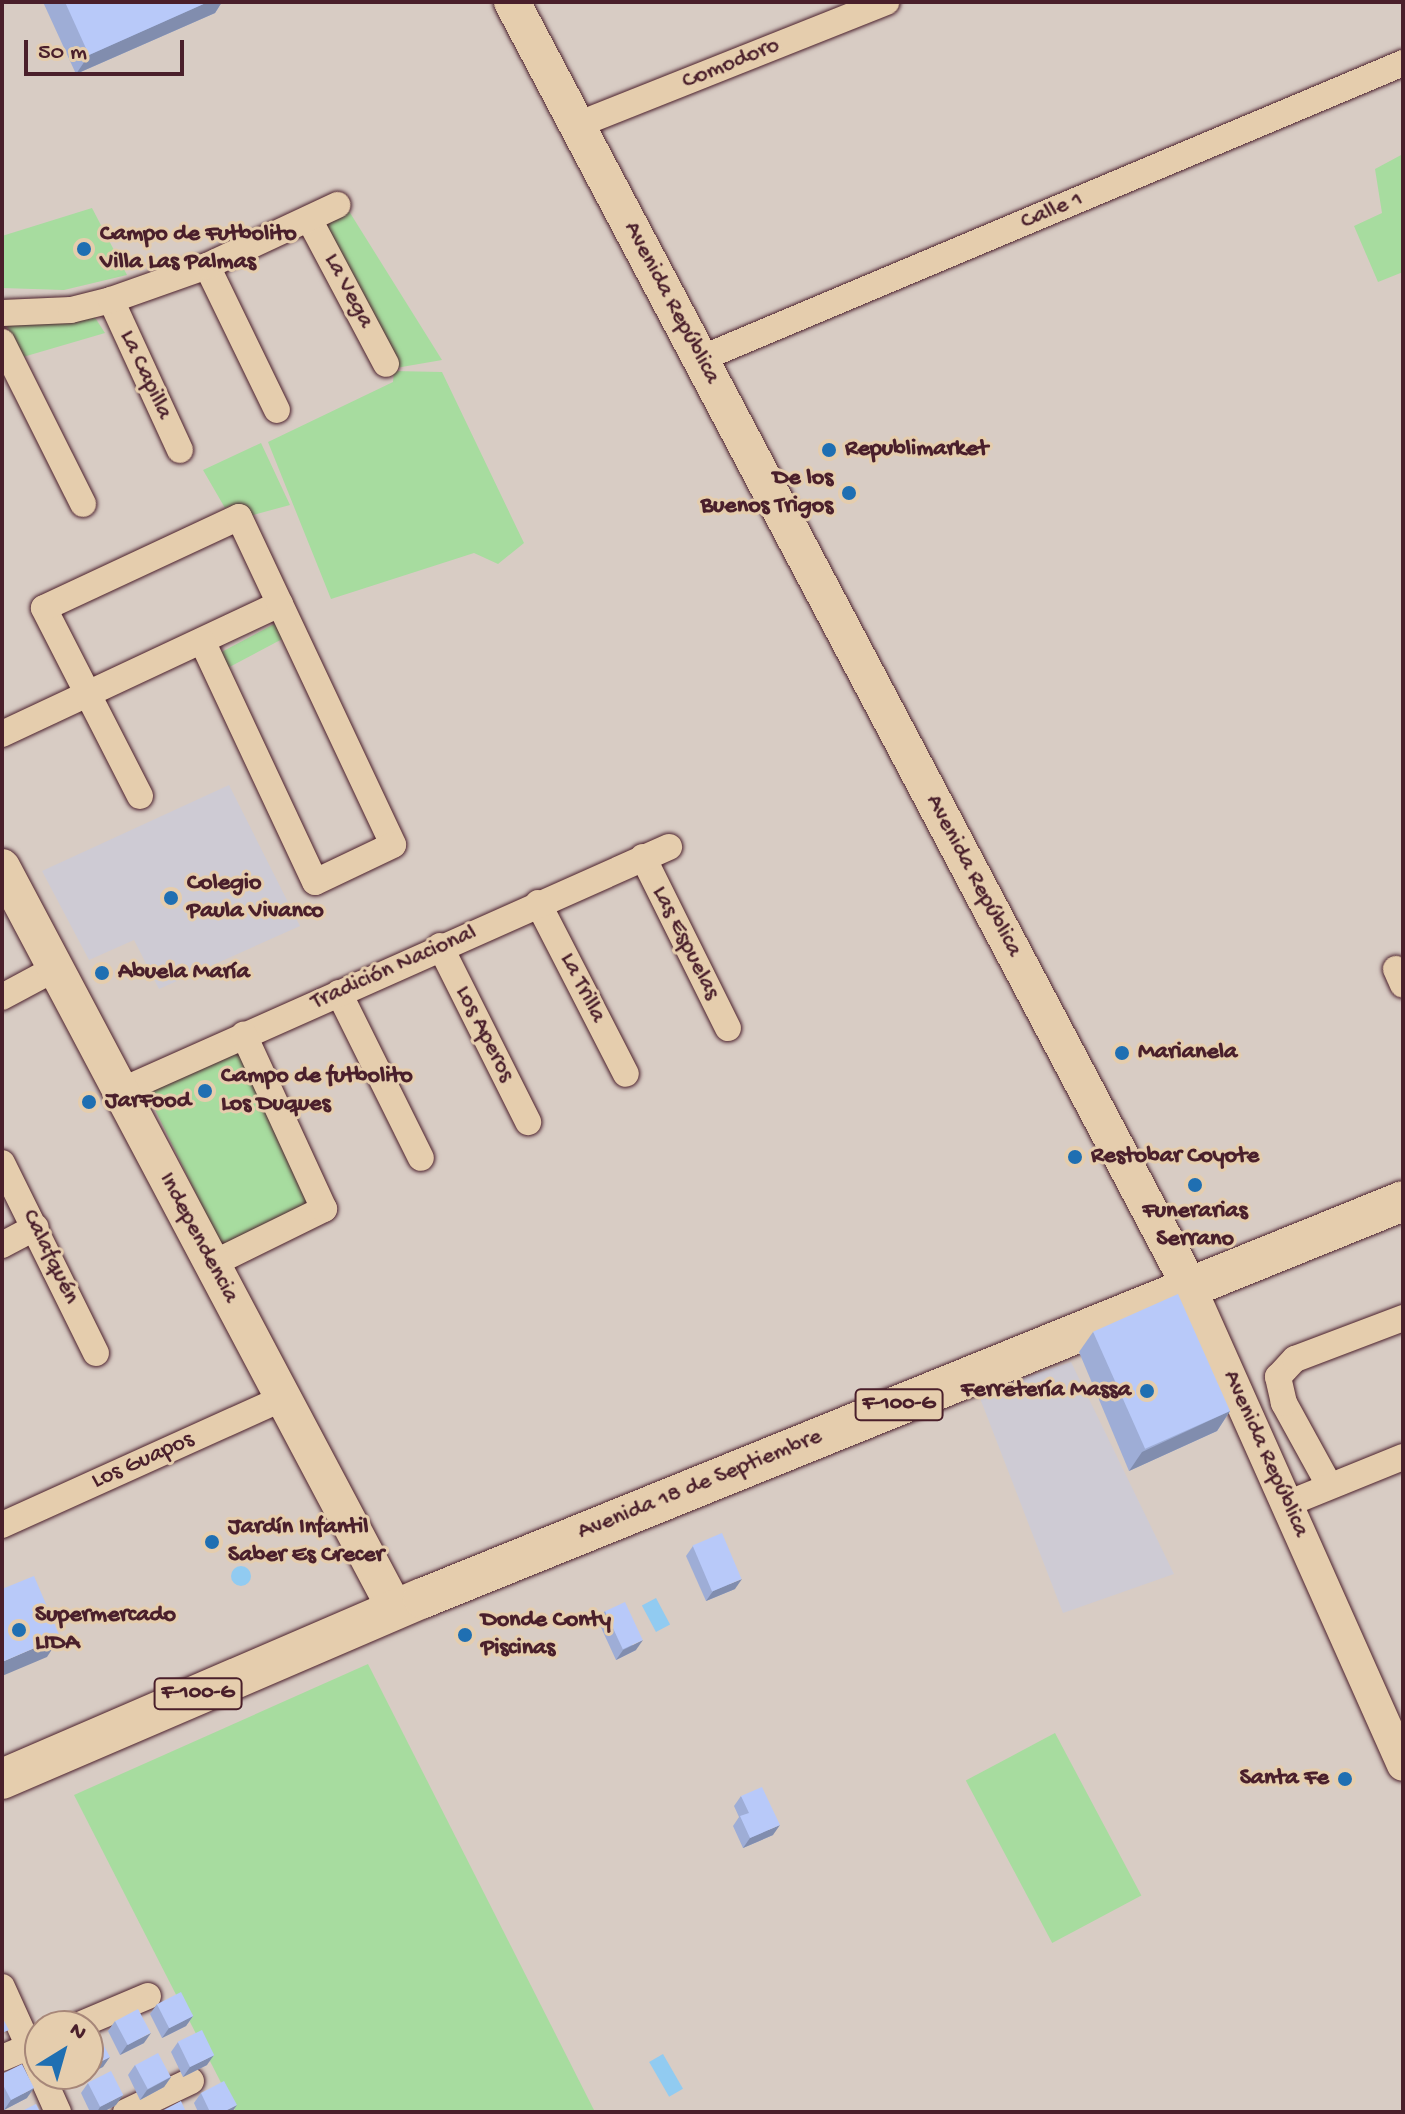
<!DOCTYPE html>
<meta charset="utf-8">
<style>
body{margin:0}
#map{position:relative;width:1405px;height:2114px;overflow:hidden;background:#d8ccc4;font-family:"Gochi Hand",sans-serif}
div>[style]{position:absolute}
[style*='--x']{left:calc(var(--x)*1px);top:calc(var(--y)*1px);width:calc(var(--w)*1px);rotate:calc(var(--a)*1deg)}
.built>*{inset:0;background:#cecbd4}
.green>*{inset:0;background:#a7dc9f;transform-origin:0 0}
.water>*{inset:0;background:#91cbf1;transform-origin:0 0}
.round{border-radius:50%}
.roads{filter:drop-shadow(0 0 2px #4a1f2b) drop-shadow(0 0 2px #4a1f2b)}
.minor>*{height:26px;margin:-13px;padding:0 13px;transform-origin:13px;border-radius:13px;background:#e5cdad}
.tertiary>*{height:32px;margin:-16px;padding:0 16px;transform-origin:16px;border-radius:16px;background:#e5cdad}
.secondary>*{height:36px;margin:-18px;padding:0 18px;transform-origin:18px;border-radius:18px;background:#e5cdad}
.primary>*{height:40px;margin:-20px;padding:0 20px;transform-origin:20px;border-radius:20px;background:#e5cdad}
.wall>*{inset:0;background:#9eadd6}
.shaded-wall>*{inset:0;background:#818dae}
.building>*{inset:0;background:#b8c9f9;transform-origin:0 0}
.dots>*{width:22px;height:22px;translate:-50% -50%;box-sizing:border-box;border:4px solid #e5cdad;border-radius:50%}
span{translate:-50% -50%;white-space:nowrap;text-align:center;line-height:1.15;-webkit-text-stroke:6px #e5cdad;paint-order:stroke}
.shield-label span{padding:2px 6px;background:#e5cdad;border:2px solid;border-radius:6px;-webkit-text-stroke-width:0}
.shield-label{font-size:22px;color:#4a1f2b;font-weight:700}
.street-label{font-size:24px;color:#4a1f2b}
.poi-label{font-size:24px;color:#4a1f2b;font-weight:700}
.left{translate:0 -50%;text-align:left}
.right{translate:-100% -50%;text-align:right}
.frame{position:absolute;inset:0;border:4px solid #4a1f2b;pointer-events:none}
.north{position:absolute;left:24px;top:2010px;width:80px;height:80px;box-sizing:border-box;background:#e5cdad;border:2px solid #a78779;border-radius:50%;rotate:37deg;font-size:22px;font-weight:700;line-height:32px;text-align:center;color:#4a1f2b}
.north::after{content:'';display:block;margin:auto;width:28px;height:36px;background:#1f6fb2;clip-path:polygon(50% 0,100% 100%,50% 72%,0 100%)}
.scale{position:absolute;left:24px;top:40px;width:160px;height:36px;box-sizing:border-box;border:4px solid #4a1f2b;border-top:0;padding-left:10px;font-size:24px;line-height:28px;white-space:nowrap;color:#4a1f2b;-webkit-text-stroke:6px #e5cdad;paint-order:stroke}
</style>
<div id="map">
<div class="built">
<div style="clip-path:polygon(229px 785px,300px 926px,159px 989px,134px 940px,89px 960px,42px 871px)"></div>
<div style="clip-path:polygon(1071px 1362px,1174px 1574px,1063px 1613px,978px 1393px)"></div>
</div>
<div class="green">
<div style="clip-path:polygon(1403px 154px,1403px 272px,1378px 282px,1354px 226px,1382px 213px,1375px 169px)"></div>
<div style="clip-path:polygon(92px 208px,127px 275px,64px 290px,2px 288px,2px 236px)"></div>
<div style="clip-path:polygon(347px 208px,442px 360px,390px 369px,316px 225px)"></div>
<div style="clip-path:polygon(92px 313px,105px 333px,23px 357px,6px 325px)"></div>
<div style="clip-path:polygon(394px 371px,442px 372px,524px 543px,498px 564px,474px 553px,331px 599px,268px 442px,393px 382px)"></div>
<div style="clip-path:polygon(261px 443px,290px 505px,238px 519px,232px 505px,225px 508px,203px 470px)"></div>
<div style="left:280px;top:621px;width:17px;height:70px;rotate:62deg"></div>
<div style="left:241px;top:1044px;width:177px;height:106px;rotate:64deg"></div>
<div style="clip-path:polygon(368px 1664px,595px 2112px,236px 2112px,74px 1795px)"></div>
<div style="left:1055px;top:1733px;width:184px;height:101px;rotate:62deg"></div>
</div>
<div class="water">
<div class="round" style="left:231px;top:1566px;width:20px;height:20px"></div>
<div style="left:656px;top:1598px;width:30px;height:16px;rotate:62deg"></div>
<div style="left:663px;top:2054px;width:40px;height:16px;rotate:60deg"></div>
</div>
<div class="roads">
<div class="minor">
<div style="--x:577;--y:125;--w:333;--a:-21.7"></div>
<div style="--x:309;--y:219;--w:164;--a:62"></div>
<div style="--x:207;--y:266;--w:160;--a:64.1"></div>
<div style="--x:111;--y:300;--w:165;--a:65.3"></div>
<div style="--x:2;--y:313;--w:69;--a:-2.5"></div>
<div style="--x:71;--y:310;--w:41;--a:-14"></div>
<div style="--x:111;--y:300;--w:102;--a:-19.5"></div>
<div style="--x:207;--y:266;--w:144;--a:-25.1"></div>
<div style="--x:2;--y:342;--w:181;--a:63.4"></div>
<div style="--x:700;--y:359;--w:763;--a:-22.83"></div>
<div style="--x:2;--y:734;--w:307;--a:-25.1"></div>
<div style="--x:140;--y:796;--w:211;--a:-117.1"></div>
<div style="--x:44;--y:608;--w:215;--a:-25"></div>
<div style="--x:239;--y:517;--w:362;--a:64.8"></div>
<div style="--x:393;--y:845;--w:86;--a:154.6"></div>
<div style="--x:315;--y:882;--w:266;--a:-115.1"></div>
<div style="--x:643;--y:857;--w:191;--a:63.6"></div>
<div style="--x:538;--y:903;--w:192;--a:62.8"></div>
<div style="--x:440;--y:946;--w:197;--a:63.4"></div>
<div style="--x:1396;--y:969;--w:17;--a:66"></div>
<div style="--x:339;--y:993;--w:184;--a:63.6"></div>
<div style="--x:2;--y:997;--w:61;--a:-28.2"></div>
<div style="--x:121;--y:1091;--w:600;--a:-24"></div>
<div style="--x:2;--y:1163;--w:212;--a:63.7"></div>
<div style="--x:2;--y:1245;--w:38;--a:-28"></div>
<div style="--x:212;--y:1264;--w:125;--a:-26.2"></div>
<div style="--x:324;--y:1209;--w:192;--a:-114.7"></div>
<div style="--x:1329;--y:1485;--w:94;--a:-118.8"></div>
<div style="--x:1284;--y:1403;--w:27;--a:-103"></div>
<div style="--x:1278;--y:1377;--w:25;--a:-47"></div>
<div style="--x:1295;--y:1359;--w:116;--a:-20.8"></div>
<div style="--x:1287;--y:1504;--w:125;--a:-22.1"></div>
<div style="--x:2;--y:1525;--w:308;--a:-24.3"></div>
<div style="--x:2;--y:1987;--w:92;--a:65.7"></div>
<div style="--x:77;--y:2026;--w:77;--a:-22.9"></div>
<div style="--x:2;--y:2058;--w:41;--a:-22.8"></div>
<div style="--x:41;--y:2074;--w:42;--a:65.9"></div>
<div style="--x:126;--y:2112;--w:72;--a:-25.5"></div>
</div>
<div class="tertiary">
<div style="--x:1190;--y:1287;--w:523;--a:65.98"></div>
</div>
<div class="secondary">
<div style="--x:512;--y:2;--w:1453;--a:62.18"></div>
<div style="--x:2;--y:867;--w:840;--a:62.09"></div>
</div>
<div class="primary">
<div style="--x:2;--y:1779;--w:458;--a:-23.3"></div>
<div style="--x:423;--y:1598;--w:1057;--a:-22.05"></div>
</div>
</div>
<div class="wall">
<div style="clip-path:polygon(43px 2px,222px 2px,215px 13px,76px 74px)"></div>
<div style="clip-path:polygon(1093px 1332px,1230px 1411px,1217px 1431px,1129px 1471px,1079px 1352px)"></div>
<div style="clip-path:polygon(693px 1546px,735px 1589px,706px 1601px,686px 1556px)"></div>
<div style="clip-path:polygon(605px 1611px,636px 1650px,616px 1660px,598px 1621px)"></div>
<div style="clip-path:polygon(741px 1796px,773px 1835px,743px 1848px,733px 1826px,739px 1817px,734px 1806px)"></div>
<div style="clip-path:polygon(157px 2004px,193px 2016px,186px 2026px,162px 2038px,150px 2014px)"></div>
<div style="clip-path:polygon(115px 2021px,144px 2043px,120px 2055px,108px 2031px)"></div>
<div style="clip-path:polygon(178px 2042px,207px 2065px,183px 2077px,171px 2052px)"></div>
<div style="clip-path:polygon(135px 2065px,171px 2077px,164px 2087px,140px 2100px,128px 2075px)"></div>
<div style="clip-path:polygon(2px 2074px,27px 2098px,4px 2110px,2px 2106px)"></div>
<div style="clip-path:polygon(88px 2083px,116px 2105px,103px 2112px,90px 2112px,81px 2093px)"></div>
<div style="clip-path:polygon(201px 2093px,232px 2112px,198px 2112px,194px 2103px)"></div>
</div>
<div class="shaded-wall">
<div style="clip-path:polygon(208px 2px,222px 2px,215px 13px,76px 74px,89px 55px)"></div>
<div style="clip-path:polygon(1230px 1411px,1217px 1431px,1129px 1471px,1142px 1452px)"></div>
<div style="clip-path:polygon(742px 1579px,735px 1589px,706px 1601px,713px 1591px)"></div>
<div style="clip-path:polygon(60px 1637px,47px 1657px,2px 1676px,2px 1662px)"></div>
<div style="clip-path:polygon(643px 1640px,636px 1650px,616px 1660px,623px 1650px)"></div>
<div style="clip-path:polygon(780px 1825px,773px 1835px,743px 1848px,750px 1838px)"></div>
<div style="clip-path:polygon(193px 2016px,186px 2026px,162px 2038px,169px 2028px)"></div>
<div style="clip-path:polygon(151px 2033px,144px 2043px,120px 2055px,127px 2045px)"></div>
<div style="clip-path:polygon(214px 2055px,207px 2065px,183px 2077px,190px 2067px)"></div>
<div style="clip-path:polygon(110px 2057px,103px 2067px,79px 2079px,82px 2074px,88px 2074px,88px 2068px)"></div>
<div style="clip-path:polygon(171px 2077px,164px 2087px,140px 2100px,147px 2090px)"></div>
<div style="clip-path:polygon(34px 2088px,27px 2098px,4px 2110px,11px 2100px)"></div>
<div style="clip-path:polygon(123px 2095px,116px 2105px,103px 2112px,97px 2112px,100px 2107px)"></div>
<div style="clip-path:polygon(237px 2105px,232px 2112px,223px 2112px)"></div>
</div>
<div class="building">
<div style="clip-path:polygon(65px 2px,208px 2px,89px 55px)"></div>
<div style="left:1178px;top:1294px;width:128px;height:93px;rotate:66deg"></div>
<div style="left:722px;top:1533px;width:50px;height:32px;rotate:67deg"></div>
<div style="clip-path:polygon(34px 1576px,60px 1637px,2px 1662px,2px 1589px)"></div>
<div style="left:625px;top:1602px;width:42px;height:22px;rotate:65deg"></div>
<div style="clip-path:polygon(762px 1787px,780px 1825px,750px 1838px,740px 1816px,749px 1813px,741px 1796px)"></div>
<div style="left:181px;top:1992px;width:27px;height:27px;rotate:63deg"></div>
<div style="left:138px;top:2009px;width:27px;height:26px;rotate:62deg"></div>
<div style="clip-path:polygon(2px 2017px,9px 2030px,2px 2033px)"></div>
<div style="left:202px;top:2030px;width:28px;height:27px;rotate:64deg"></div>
<div style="clip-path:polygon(97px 2033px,110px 2057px,88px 2068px,88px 2037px)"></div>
<div style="left:158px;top:2053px;width:27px;height:26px;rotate:62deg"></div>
<div style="clip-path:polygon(22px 2064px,34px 2088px,11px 2100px,2px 2083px,2px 2074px)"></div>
<div style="left:111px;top:2071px;width:27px;height:26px;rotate:63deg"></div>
<div style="clip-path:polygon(224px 2081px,237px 2105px,223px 2112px,210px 2112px,201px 2093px)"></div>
<div style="clip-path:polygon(181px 2101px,186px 2112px,160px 2112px)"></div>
<div style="clip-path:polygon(36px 2104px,40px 2112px,20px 2112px)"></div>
</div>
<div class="dots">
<div style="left:84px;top:249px;background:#1f6fb2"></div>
<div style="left:829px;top:450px;background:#1f6fb2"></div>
<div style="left:849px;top:493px;background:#1f6fb2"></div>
<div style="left:171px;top:898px;background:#1f6fb2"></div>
<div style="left:102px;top:973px;background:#1f6fb2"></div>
<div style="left:1122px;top:1053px;background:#1f6fb2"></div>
<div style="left:205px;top:1091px;background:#1f6fb2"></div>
<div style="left:89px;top:1102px;background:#1f6fb2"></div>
<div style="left:1075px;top:1157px;background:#1f6fb2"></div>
<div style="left:1195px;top:1185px;background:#1f6fb2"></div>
<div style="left:1147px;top:1391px;background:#1f6fb2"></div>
<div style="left:212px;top:1542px;background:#1f6fb2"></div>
<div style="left:19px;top:1630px;background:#1f6fb2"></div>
<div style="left:465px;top:1635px;background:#1f6fb2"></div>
<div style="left:1345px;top:1779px;background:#1f6fb2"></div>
</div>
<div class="shield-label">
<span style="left:899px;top:1405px">F-100-G</span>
<span style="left:198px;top:1694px">F-100-G</span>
</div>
<div class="street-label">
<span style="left:731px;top:64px;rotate:-22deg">Comodoro</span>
<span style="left:1052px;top:211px;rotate:-23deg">Calle 1</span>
<span style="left:348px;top:291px;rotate:62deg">La Vega</span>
<span style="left:671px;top:303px;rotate:62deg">Avenida República</span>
<span style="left:145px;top:375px;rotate:65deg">La Capilla</span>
<span style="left:973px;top:876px;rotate:62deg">Avenida República</span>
<span style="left:685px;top:943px;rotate:63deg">Las Espuelas</span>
<span style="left:394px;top:968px;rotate:-24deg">Tradición Nacional</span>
<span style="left:582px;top:988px;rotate:63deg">La Trilla</span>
<span style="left:484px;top:1034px;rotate:63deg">Los Aperos</span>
<span style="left:198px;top:1238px;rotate:62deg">Independencia</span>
<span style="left:50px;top:1257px;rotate:64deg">Calafquén</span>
<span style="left:1265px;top:1454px;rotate:66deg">Avenida República</span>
<span style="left:143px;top:1461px;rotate:-24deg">Los Guapos</span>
<span style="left:700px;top:1485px;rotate:-22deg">Avenida 18 de Septiembre</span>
</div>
<div class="poi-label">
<span class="left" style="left:100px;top:249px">Campo de Futbolito<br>Villa Las Palmas</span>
<span class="left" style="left:845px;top:450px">Republimarket</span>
<span class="right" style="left:833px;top:493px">De los<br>Buenos Trigos</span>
<span class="left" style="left:187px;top:898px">Colegio<br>Paula Vivanco</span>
<span class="left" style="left:118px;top:973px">Abuela María</span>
<span class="left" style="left:1138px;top:1053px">Marianela</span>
<span class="left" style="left:221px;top:1091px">Campo de futbolito<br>Los Duques</span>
<span class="left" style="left:105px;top:1102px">JarFood</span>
<span class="left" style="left:1091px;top:1157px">Restobar Coyote</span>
<span style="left:1195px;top:1226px">Funerarias<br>Serrano</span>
<span class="right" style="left:1131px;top:1391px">Ferretería Massa</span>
<span class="left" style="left:228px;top:1542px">Jardín Infantil<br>Saber Es Crecer</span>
<span class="left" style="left:35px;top:1630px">Supermercado<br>LIDA</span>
<span class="left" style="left:481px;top:1635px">Donde Conty<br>Piscinas</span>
<span class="right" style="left:1329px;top:1779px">Santa Fe</span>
</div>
<div class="frame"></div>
<div class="north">N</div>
<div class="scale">50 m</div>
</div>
